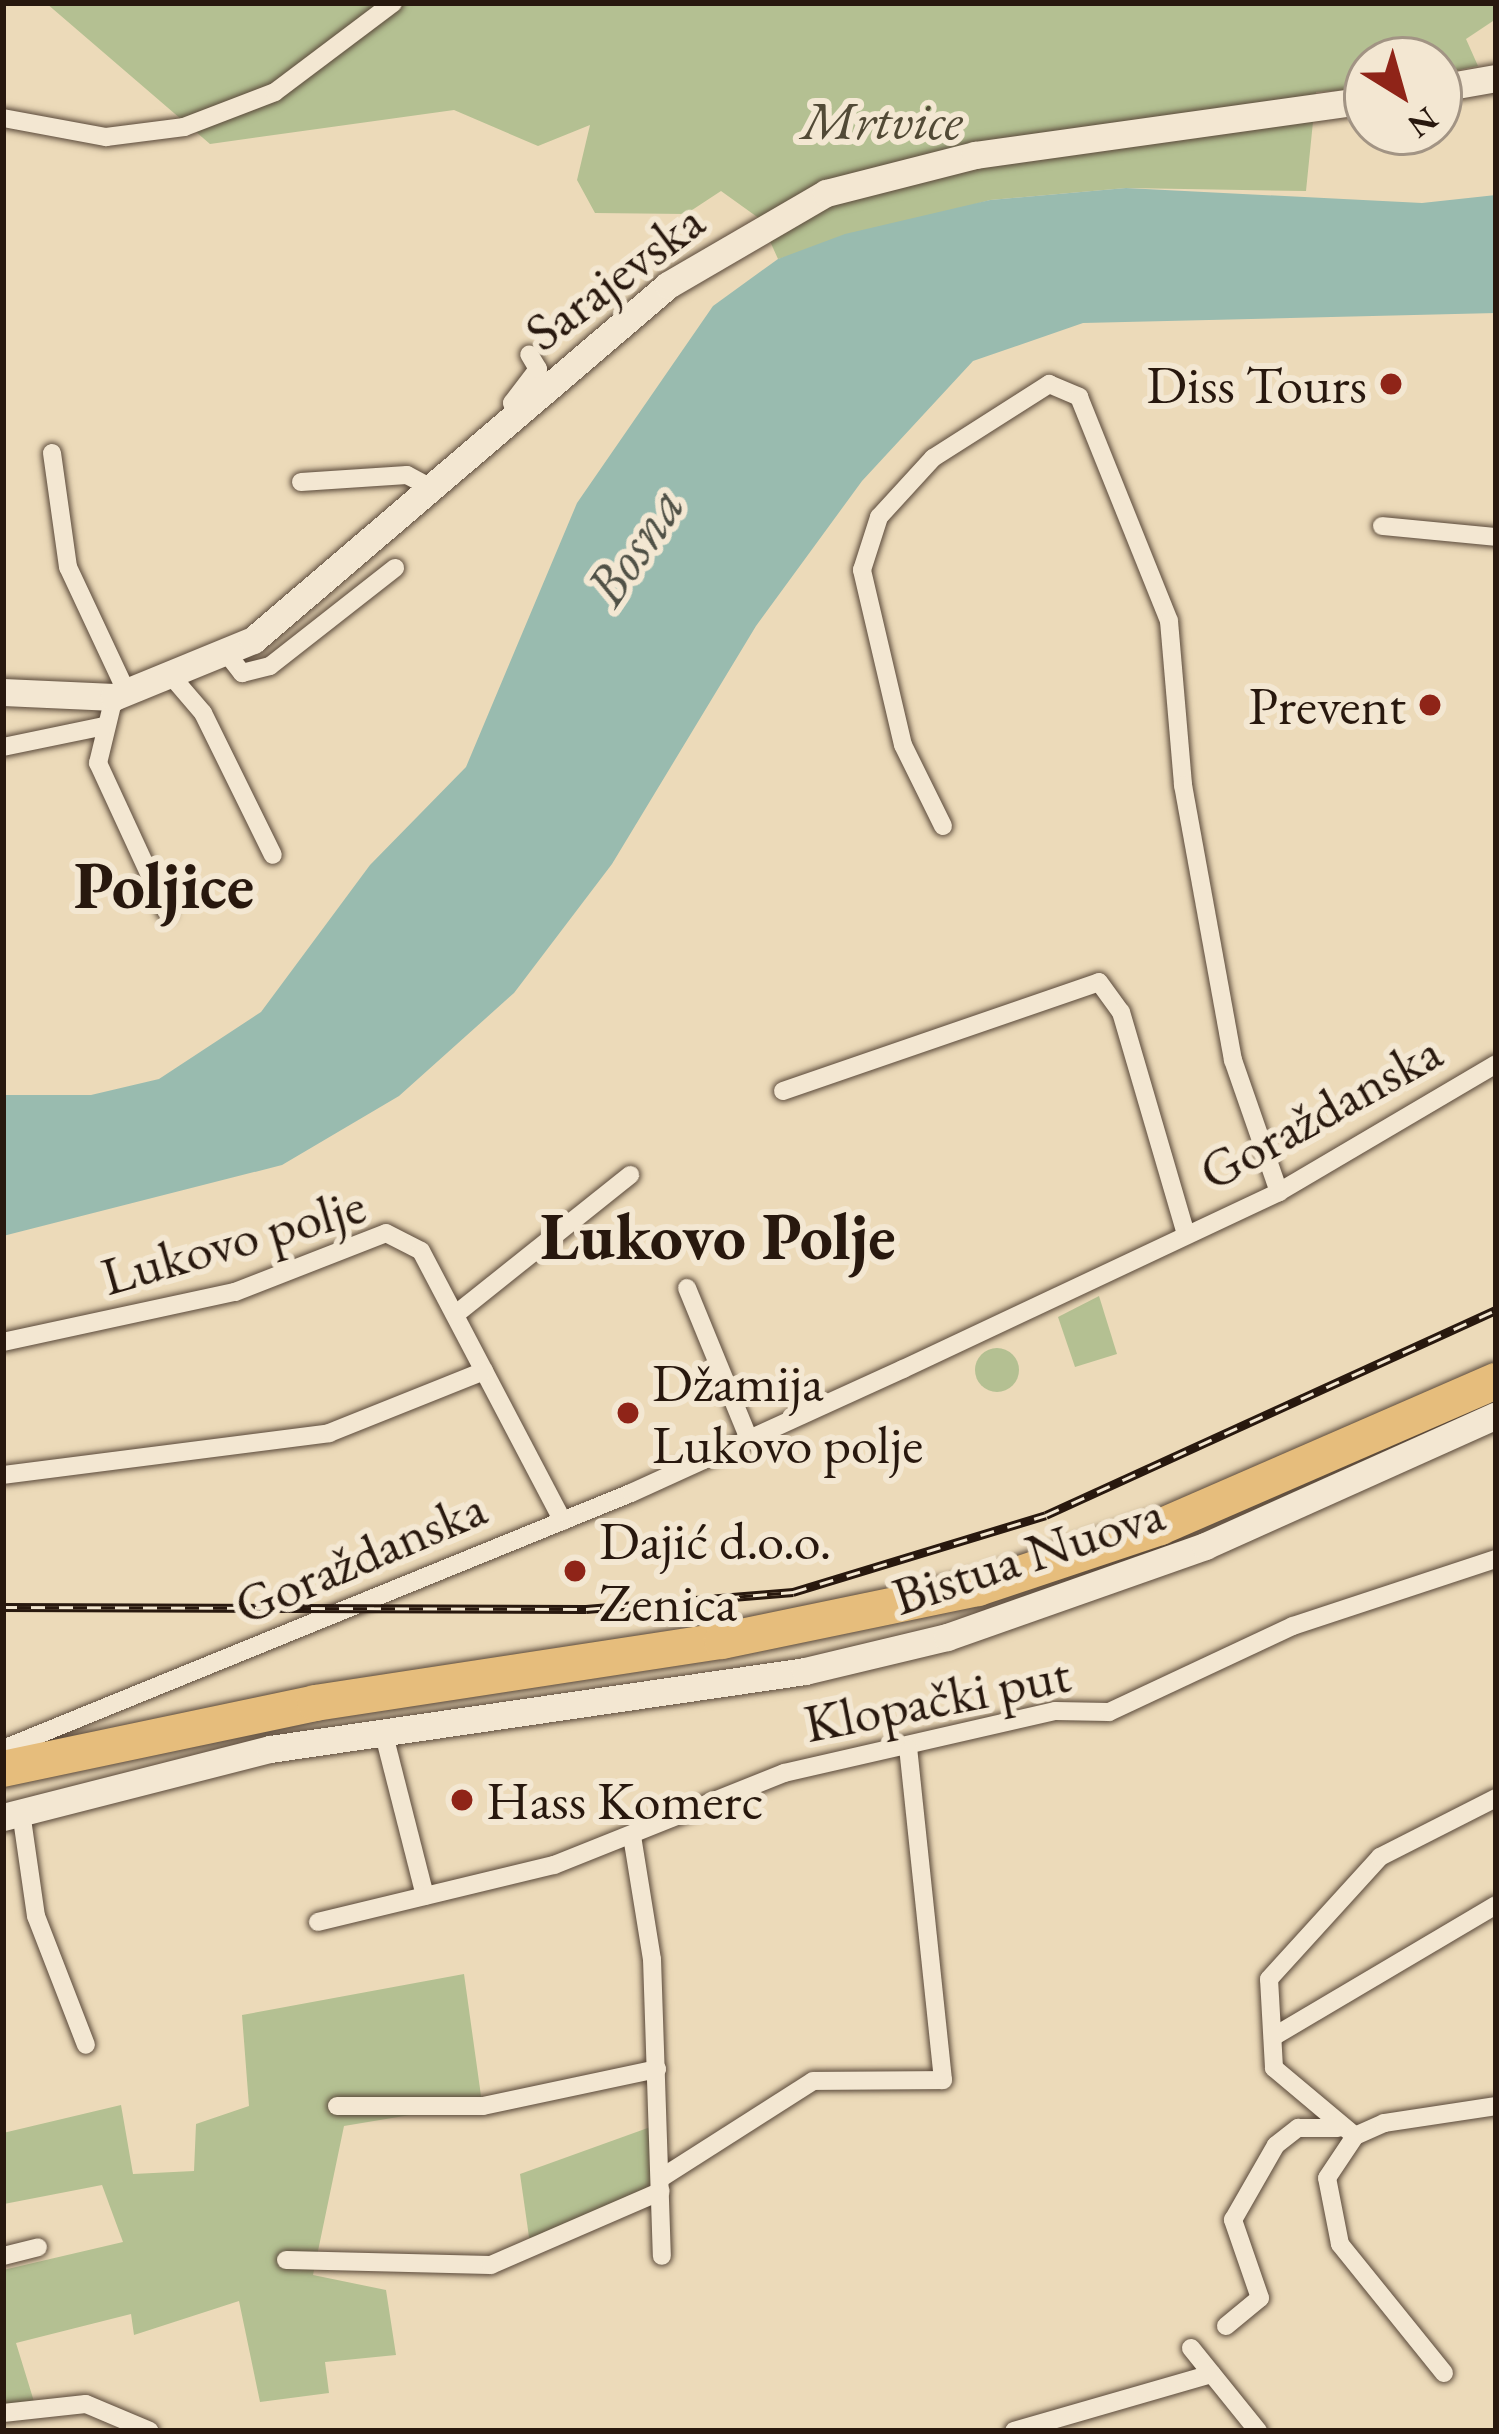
<!DOCTYPE html>
<meta charset="utf-8">
<style>
body{margin:0}
#map{position:relative;width:1499px;height:2434px;overflow:hidden;background:#ecdab9;font-family:"EB Garamond",serif}
div>[style]{position:absolute}
[style*='--x']{left:calc(var(--x)*1px);top:calc(var(--y)*1px);width:calc(var(--w)*1px);rotate:calc(var(--a)*1deg)}
.green>*{inset:0;background:#b4c092}
.round{border-radius:50%}
.water>*{inset:0;background:#99bbaf}
.roads{filter:drop-shadow(0 0 3px #594839) drop-shadow(0 0 3px #594839)}
.street>*{height:18px;margin:-9px;padding:0 9px;transform-origin:9px;border-radius:9px;background:#f3e7d2}
.secondary>*{height:27px;margin:-13.5px;padding:0 13.5px;transform-origin:13.5px;border-radius:13.5px;background:#f3e7d2}
.highway>*{height:36px;margin:-18px;padding:0 18px;transform-origin:18px;border-radius:18px;background:#e6bd7c}
.rail>*{height:9px;margin-top:-4.5px;transform-origin:0;background:repeating-linear-gradient(90deg,#f3e7d2 0 14px,#28180e 0 28px);box-sizing:border-box;border-block:3px solid #28180e}
.dots>*{width:33px;height:33px;translate:-50% -50%;box-sizing:border-box;border:6px solid #f3e7d2;border-radius:50%}
span{translate:-50% -50%;white-space:nowrap;text-align:center;line-height:1.15;-webkit-text-stroke:12px #f3e7d2;paint-order:stroke}
.park-label{font-size:54px;color:#524a36;font-style:italic}
.street-label{font-size:54px;color:#28180e}
.poi-label{font-size:54px;color:#28180e}
.right{translate:-100% -50%;text-align:right}
.left{translate:0 -50%;text-align:left}
.water-label{font-size:57px;color:#505146;font-style:italic}
.district-label{font-size:66px;color:#28180e;font-weight:700}
.frame{position:absolute;inset:0;border:6px solid #28180e;pointer-events:none}
.north{position:absolute;left:1343px;top:36px;width:120px;height:120px;box-sizing:border-box;background:#f3e7d2;border:3px solid #a29484;border-radius:50%;rotate:143deg;font-size:33px;font-weight:700;line-height:48px;text-align:center;color:#28180e}
.north::after{content:'';display:block;margin:auto;width:42px;height:54px;background:#8f2418;clip-path:polygon(50% 0,100% 100%,50% 72%,0 100%)}
</style>
<div id="map">
<div class="green">
<div style="clip-path:polygon(46px 3px,1496px 3px,1496px 19px,1466px 39px,1478px 66px,1439px 74px,1439px 60px,1367px 60px,1367px 89px,1316px 92px,1306px 191px,1126px 188px,990px 200px,778px 259px,760px 219px,721px 191px,686px 214px,595px 213px,577px 180px,590px 125px,538px 146px,454px 110px,210px 144px)"></div>
<div style="clip-path:polygon(1099px 1296px,1117px 1354px,1075px 1367px,1058px 1317px)"></div>
<div class="round" style="left:975px;top:1348px;width:44px;height:44px"></div>
<div style="clip-path:polygon(464px 1974px,482px 2103px,344px 2126px,313px 2275px,386px 2290px,396px 2355px,325px 2362px,329px 2393px,260px 2402px,239px 2301px,134px 2335px,131px 2314px,16px 2343px,36px 2408px,3px 2412px,3px 2270px,123px 2242px,102px 2185px,4px 2204px,3px 2133px,121px 2105px,133px 2174px,194px 2171px,196px 2124px,249px 2106px,242px 2015px)"></div>
<div style="clip-path:polygon(656px 2125px,650px 2191px,530px 2244px,520px 2174px)"></div>
</div>
<div class="water">
<div style="clip-path:polygon(1126px 188px,1422px 203px,1496px 195px,1496px 313px,1083px 323px,973px 361px,862px 481px,756px 626px,612px 864px,514px 993px,399px 1096px,282px 1165px,3px 1236px,3px 1095px,91px 1095px,159px 1079px,261px 1012px,370px 865px,466px 767px,577px 503px,713px 306px,778px 259px,845px 234px,990px 200px)"></div>
</div>
<div class="roads">
<div class="street">
<div style="--x:3;--y:118;--w:105;--a:10.5"></div>
<div style="--x:106;--y:137;--w:79;--a:-7.3"></div>
<div style="--x:184;--y:127;--w:97;--a:-21"></div>
<div style="--x:275;--y:92;--w:148;--a:-37"></div>
<div style="--x:517;--y:414;--w:12;--a:-114"></div>
<div style="--x:512;--y:403;--w:43;--a:-52.6"></div>
<div style="--x:538;--y:369;--w:17;--a:-121"></div>
<div style="--x:52;--y:453;--w:115;--a:82"></div>
<div style="--x:68;--y:567;--w:139;--a:64.9"></div>
<div style="--x:301;--y:482;--w:106;--a:-3.8"></div>
<div style="--x:407;--y:475;--w:30;--a:28"></div>
<div style="--x:1382;--y:526;--w:115;--a:5.5"></div>
<div style="--x:228;--y:655;--w:23;--a:52"></div>
<div style="--x:242;--y:673;--w:29;--a:-14"></div>
<div style="--x:270;--y:666;--w:159;--a:-38.1"></div>
<div style="--x:173;--y:678;--w:46;--a:49.4"></div>
<div style="--x:203;--y:713;--w:158;--a:63.8"></div>
<div style="--x:114;--y:697;--w:68;--a:103.6"></div>
<div style="--x:98;--y:763;--w:164;--a:65.2"></div>
<div style="--x:3;--y:747;--w:103;--a:-11.7"></div>
<div style="--x:943;--y:826;--w:90;--a:-116.3"></div>
<div style="--x:903;--y:745;--w:180;--a:-103.2"></div>
<div style="--x:862;--y:570;--w:56;--a:-72.2"></div>
<div style="--x:879;--y:517;--w:80;--a:-47.5"></div>
<div style="--x:933;--y:458;--w:138;--a:-32.5"></div>
<div style="--x:1049;--y:384;--w:33;--a:23"></div>
<div style="--x:1079;--y:397;--w:241;--a:68.1"></div>
<div style="--x:1169;--y:621;--w:165;--a:85.1"></div>
<div style="--x:1183;--y:785;--w:280;--a:79.7"></div>
<div style="--x:1233;--y:1060;--w:140;--a:70.8"></div>
<div style="--x:783;--y:1091;--w:334;--a:-19"></div>
<div style="--x:1099;--y:982;--w:37;--a:54"></div>
<div style="--x:1121;--y:1012;--w:232;--a:73.7"></div>
<div style="--x:687;--y:1288;--w:163;--a:67.7"></div>
<div style="--x:456;--y:1314;--w:223;--a:-38.6"></div>
<div style="--x:3;--y:1342;--w:237;--a:-12.2"></div>
<div style="--x:235;--y:1292;--w:162;--a:-21.3"></div>
<div style="--x:386;--y:1233;--w:39;--a:27"></div>
<div style="--x:421;--y:1251;--w:305;--a:62.3"></div>
<div style="--x:3;--y:1475;--w:329;--a:-7.3"></div>
<div style="--x:329;--y:1433;--w:167;--a:-21.8"></div>
<div style="--x:383;--y:1731;--w:170;--a:75.7"></div>
<div style="--x:3;--y:1749;--w:678;--a:-22.18"></div>
<div style="--x:631;--y:1493;--w:299;--a:-24.5"></div>
<div style="--x:903;--y:1369;--w:416;--a:-25.2"></div>
<div style="--x:1279;--y:1192;--w:252;--a:-30.5"></div>
<div style="--x:21;--y:1812;--w:105;--a:81.8"></div>
<div style="--x:36;--y:1916;--w:138;--a:68.8"></div>
<div style="--x:632;--y:1836;--w:125;--a:80.8"></div>
<div style="--x:652;--y:1959;--w:297;--a:88.1"></div>
<div style="--x:318;--y:1922;--w:243;--a:-13.6"></div>
<div style="--x:554;--y:1865;--w:248;--a:-21.8"></div>
<div style="--x:784;--y:1773;--w:278;--a:-12.9"></div>
<div style="--x:1055;--y:1711;--w:54;--a:1.1"></div>
<div style="--x:1109;--y:1712;--w:203;--a:-25.1"></div>
<div style="--x:1293;--y:1626;--w:214;--a:-18.3"></div>
<div style="--x:1273;--y:2037;--w:259;--a:-30.6"></div>
<div style="--x:337;--y:2106;--w:146;--a:0"></div>
<div style="--x:483;--y:2106;--w:178;--a:-12"></div>
<div style="--x:1355;--y:2136;--w:106;--a:-140"></div>
<div style="--x:1274;--y:2068;--w:89;--a:-93.2"></div>
<div style="--x:1269;--y:1979;--w:165;--a:-47.7"></div>
<div style="--x:1380;--y:1857;--w:130;--a:-27"></div>
<div style="--x:661;--y:2178;--w:180;--a:-32.5"></div>
<div style="--x:813;--y:2081;--w:130;--a:-0.4"></div>
<div style="--x:943;--y:2080;--w:333;--a:-96"></div>
<div style="--x:3;--y:2256;--w:36;--a:-14"></div>
<div style="--x:286;--y:2260;--w:205;--a:1.4"></div>
<div style="--x:491;--y:2265;--w:185;--a:-23.5"></div>
<div style="--x:1226;--y:2326;--w:44;--a:-39.5"></div>
<div style="--x:1260;--y:2298;--w:83;--a:-109.1"></div>
<div style="--x:1233;--y:2220;--w:86;--a:-60.2"></div>
<div style="--x:1276;--y:2145;--w:28;--a:-38"></div>
<div style="--x:1298;--y:2128;--w:40;--a:0"></div>
<div style="--x:1191;--y:2348;--w:107;--a:51.1"></div>
<div style="--x:1444;--y:2373;--w:166;--a:-128.9"></div>
<div style="--x:1340;--y:2244;--w:67;--a:-101.1"></div>
<div style="--x:1327;--y:2178;--w:50;--a:-56.3"></div>
<div style="--x:1355;--y:2136;--w:32;--a:-24"></div>
<div style="--x:1384;--y:2123;--w:113;--a:-8.6"></div>
<div style="--x:3;--y:2413;--w:83;--a:-6.2"></div>
<div style="--x:86;--y:2404;--w:69;--a:22.9"></div>
<div style="--x:1014;--y:2431;--w:206;--a:-16.1"></div>
</div>
<div class="secondary">
<div style="--x:1439;--y:88;--w:58;--a:-10"></div>
<div style="--x:3;--y:692;--w:111;--a:2.6"></div>
<div style="--x:114;--y:697;--w:150;--a:-22.3"></div>
<div style="--x:253;--y:640;--w:546;--a:-40.54"></div>
<div style="--x:668;--y:285;--w:183;--a:-30.2"></div>
<div style="--x:826;--y:193;--w:154;--a:-14.3"></div>
<div style="--x:975;--y:155;--w:396;--a:-8"></div>
<div style="--x:3;--y:1817;--w:276;--a:-14.3"></div>
<div style="--x:270;--y:1749;--w:541;--a:-8.29"></div>
<div style="--x:805;--y:1671;--w:146;--a:-13.5"></div>
<div style="--x:947;--y:1637;--w:274;--a:-19.4"></div>
<div style="--x:1205;--y:1546;--w:319;--a:-24.2"></div>
</div>
<div class="highway">
<div style="--x:3;--y:1769;--w:319;--a:-11.9"></div>
<div style="--x:315;--y:1703;--w:412;--a:-8.7"></div>
<div style="--x:722;--y:1641;--w:261;--a:-11.7"></div>
<div style="--x:978;--y:1588;--w:192;--a:-18.5"></div>
<div style="--x:1160;--y:1527;--w:366;--a:-23.5"></div>
</div>
</div>
<div class="rail">
<div style="--x:3;--y:1607;--w:583;--a:0.2"></div>
<div style="--x:586;--y:1609;--w:208;--a:-4.7"></div>
<div style="--x:793;--y:1592;--w:264;--a:-16.9"></div>
<div style="--x:1046;--y:1515;--w:494;--a:-24.5"></div>
</div>
<div class="dots">
<div style="left:1391px;top:384px;background:#8f2418"></div>
<div style="left:1430px;top:705px;background:#8f2418"></div>
<div style="left:628px;top:1413px;background:#8f2418"></div>
<div style="left:575px;top:1571px;background:#8f2418"></div>
<div style="left:462px;top:1800px;background:#8f2418"></div>
</div>
<div class="park-label">
<span style="left:882px;top:120px">Mrtvice</span>
</div>
<div class="street-label">
<span style="left:614px;top:276px;rotate:-37deg">Sarajevska</span>
<span style="left:1320px;top:1111px;rotate:-29deg">Goraždanska</span>
<span style="left:233px;top:1240px;rotate:-16deg">Lukovo polje</span>
<span style="left:1028px;top:1554px;rotate:-18deg">Bistua Nuova</span>
<span style="left:360px;top:1556px;rotate:-23deg">Goraždanska</span>
<span style="left:937px;top:1698px;rotate:-11deg">Klopački put</span>
</div>
<div class="poi-label">
<span class="right" style="left:1367px;top:384px">Diss Tours</span>
<span class="right" style="left:1406px;top:705px">Prevent</span>
<span class="left" style="left:652px;top:1413px">Džamija<br>Lukovo polje</span>
<span class="left" style="left:599px;top:1571px">Dajić d.o.o.<br>Zenica</span>
<span class="left" style="left:486px;top:1800px">Hass Komerc</span>
</div>
<div class="water-label">
<span style="left:635px;top:546px;rotate:-56deg">Bosna</span>
</div>
<div class="district-label">
<span style="left:164px;top:886px">Poljice</span>
<span style="left:718px;top:1237px">Lukovo Polje</span>
</div>
<div class="frame"></div>
<div class="north">N</div>
</div>
